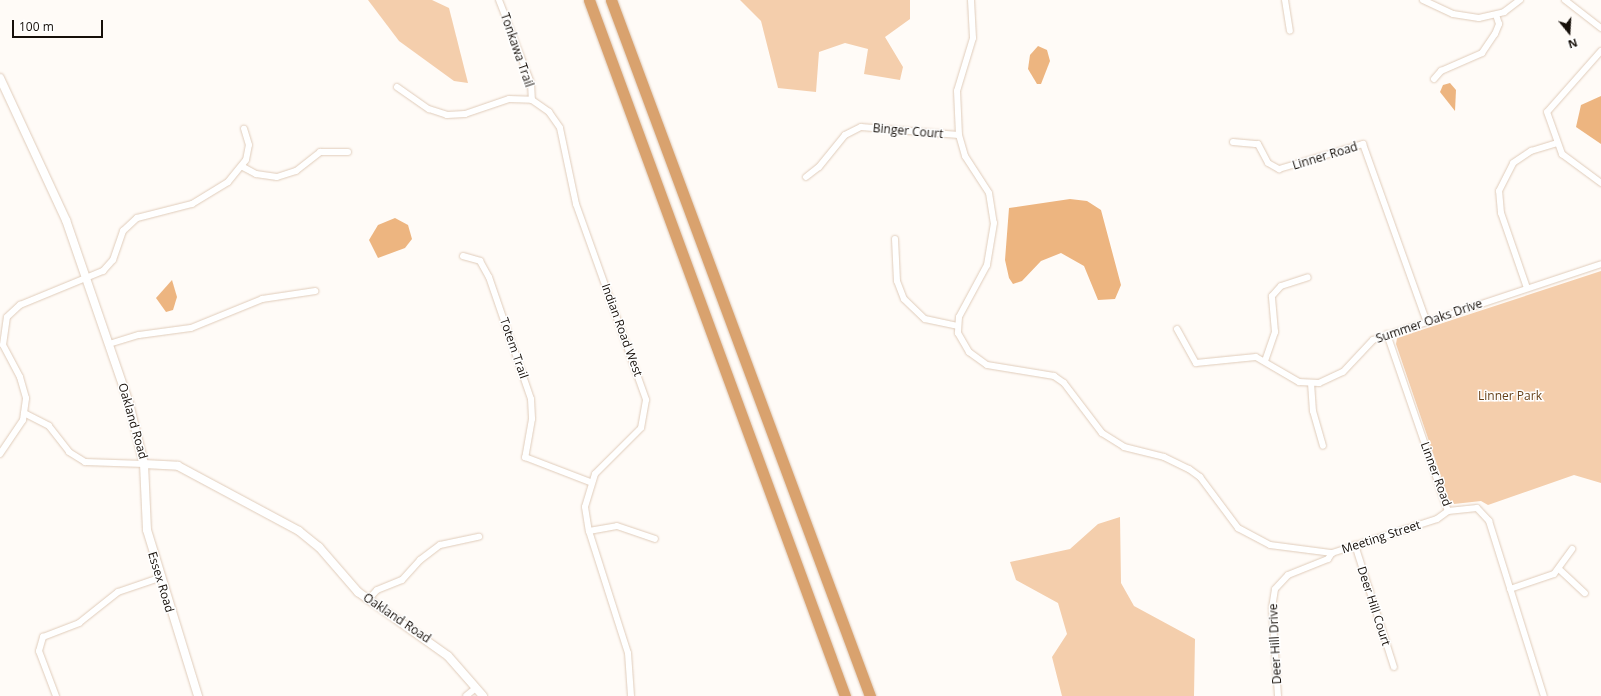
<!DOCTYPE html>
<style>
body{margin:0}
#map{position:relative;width:1601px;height:696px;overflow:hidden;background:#fffbf7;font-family:"Open Sans",sans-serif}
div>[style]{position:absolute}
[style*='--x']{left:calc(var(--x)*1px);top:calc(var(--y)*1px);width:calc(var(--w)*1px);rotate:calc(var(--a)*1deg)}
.green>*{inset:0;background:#f4ceac}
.water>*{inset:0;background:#edb580}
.roads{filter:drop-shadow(0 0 1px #e0ccba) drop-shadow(0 0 1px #e0ccba)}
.minor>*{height:6px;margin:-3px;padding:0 3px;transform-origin:3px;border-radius:3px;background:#fff}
.tertiary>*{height:8px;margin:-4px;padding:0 4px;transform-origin:4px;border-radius:4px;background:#fff}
.motorway>*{height:11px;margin:-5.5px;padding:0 5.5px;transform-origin:5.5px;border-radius:5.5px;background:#d9a26e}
span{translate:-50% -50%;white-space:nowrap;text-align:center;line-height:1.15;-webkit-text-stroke:3px #fff;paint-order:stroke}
.street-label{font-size:12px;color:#160f09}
.park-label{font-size:12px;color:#664018}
.north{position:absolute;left:1549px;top:12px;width:40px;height:40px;-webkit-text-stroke:3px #fff;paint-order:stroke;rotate:162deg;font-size:11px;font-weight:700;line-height:16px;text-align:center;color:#160f09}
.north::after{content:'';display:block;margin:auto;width:14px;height:18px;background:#160f09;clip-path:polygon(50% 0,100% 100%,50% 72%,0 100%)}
.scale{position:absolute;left:12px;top:20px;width:91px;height:18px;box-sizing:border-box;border:2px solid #160f09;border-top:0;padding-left:5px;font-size:12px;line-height:14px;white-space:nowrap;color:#160f09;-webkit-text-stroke:3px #fff;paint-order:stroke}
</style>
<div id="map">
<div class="green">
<div style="clip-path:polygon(368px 0,432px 0,449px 8px,468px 83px,454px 81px,399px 41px)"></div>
<div style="clip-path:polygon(740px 0,910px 0,910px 19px,885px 37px,903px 67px,900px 80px,864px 74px,868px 49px,845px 43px,819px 52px,816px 92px,778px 88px,761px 21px)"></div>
<div style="clip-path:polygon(1601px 271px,1601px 483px,1574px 475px,1488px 505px,1481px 501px,1454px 504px,1449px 500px,1396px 344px,1397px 338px)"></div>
<div style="clip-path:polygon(1120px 517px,1121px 583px,1134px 606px,1195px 639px,1194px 696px,1062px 696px,1052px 657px,1067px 634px,1058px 603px,1016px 580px,1010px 562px,1070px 549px,1098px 524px)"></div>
</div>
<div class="water">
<div style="clip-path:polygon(1038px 46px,1047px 50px,1050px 61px,1041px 84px,1037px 84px,1028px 69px,1030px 55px)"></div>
<div style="clip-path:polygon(1450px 83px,1456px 90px,1455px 111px,1440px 92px,1443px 85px)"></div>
<div style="clip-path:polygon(1601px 96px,1601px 144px,1576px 127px,1581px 105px)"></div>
<div style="clip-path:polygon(1070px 199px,1087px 201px,1101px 210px,1121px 285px,1115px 299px,1098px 300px,1084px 266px,1061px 253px,1041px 261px,1022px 281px,1013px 284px,1009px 278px,1005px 260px,1009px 208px)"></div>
<div style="clip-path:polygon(395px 218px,408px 225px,412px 239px,405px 248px,378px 258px,369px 240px,378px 225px)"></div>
<div style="clip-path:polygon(172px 280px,177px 297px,173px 310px,166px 312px,156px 298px)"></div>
</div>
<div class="roads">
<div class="minor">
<div style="--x:499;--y:0;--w:89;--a:68.9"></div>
<div style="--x:531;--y:83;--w:17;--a:87"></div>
<div style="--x:971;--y:0;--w:38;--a:87"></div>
<div style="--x:973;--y:38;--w:55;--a:106.8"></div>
<div style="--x:957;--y:91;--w:44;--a:87.4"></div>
<div style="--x:959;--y:135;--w:22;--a:74"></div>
<div style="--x:965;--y:156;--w:44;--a:57"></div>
<div style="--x:989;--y:193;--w:30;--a:81"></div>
<div style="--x:994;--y:223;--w:43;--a:99.5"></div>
<div style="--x:987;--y:265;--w:59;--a:118.3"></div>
<div style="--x:959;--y:317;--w:16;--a:94"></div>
<div style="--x:958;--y:333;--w:22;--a:60"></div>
<div style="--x:969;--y:352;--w:22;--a:36"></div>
<div style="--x:987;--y:365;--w:68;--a:9.3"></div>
<div style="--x:1054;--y:376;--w:12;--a:35"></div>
<div style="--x:1064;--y:383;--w:63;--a:52.8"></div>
<div style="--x:1102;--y:433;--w:26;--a:32"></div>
<div style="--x:1124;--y:447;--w:41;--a:14"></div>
<div style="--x:1164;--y:457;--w:28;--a:26"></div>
<div style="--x:1189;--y:469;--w:14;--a:36"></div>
<div style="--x:1200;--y:477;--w:64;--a:53.3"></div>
<div style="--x:1238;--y:528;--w:36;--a:28"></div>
<div style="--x:1270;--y:545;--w:63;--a:7.4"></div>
<div style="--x:1332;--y:553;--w:110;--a:-17.9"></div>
<div style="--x:1437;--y:519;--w:14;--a:-36"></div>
<div style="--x:1448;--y:511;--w:29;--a:-6"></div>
<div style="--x:1477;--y:508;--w:18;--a:47"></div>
<div style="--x:1489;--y:521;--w:183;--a:72.6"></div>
<div style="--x:1285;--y:0;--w:31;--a:81"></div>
<div style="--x:1423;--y:0;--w:33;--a:25"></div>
<div style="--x:1453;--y:14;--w:26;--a:9"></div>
<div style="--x:1479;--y:18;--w:26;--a:-13"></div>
<div style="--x:1504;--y:12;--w:20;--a:-37"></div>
<div style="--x:1565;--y:0;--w:46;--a:37.9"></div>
<div style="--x:1601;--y:51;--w:81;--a:131.5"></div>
<div style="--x:1547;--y:112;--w:45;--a:70.3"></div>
<div style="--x:1562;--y:154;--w:49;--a:36.6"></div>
<div style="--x:1434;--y:79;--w:11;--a:-49"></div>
<div style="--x:1441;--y:71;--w:45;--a:-23.7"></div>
<div style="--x:1482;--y:53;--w:23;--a:-56"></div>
<div style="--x:1495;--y:34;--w:11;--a:-68"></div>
<div style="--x:1499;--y:24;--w:9;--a:-108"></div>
<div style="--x:397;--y:87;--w:39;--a:35"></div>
<div style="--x:429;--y:109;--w:19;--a:18"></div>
<div style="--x:447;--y:115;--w:18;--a:-3"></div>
<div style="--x:465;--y:114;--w:46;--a:-18.8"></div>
<div style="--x:509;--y:99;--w:23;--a:2"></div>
<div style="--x:532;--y:100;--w:21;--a:35"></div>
<div style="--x:549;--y:112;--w:19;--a:55"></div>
<div style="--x:560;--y:128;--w:78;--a:78.1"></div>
<div style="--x:576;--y:204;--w:208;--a:70.3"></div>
<div style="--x:646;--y:400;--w:28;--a:100"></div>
<div style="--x:641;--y:428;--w:65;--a:135"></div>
<div style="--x:595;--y:474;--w:34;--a:107"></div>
<div style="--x:585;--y:507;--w:24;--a:81"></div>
<div style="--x:589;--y:531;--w:128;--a:72.3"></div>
<div style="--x:628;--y:653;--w:43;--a:86"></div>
<div style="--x:1233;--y:142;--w:25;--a:5"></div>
<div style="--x:1258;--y:144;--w:21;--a:62"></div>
<div style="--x:1268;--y:163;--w:13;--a:29"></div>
<div style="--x:1279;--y:169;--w:88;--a:-16.6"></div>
<div style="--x:1363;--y:144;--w:187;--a:70.3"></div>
<div style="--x:243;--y:167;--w:15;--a:28"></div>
<div style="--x:256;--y:174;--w:21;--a:8"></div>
<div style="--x:277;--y:177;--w:20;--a:-18"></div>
<div style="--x:296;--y:171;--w:31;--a:-38"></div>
<div style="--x:320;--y:152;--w:28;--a:0"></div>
<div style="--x:806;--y:177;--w:16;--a:-38"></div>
<div style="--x:819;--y:167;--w:41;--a:-50.9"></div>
<div style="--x:845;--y:135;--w:18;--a:-27"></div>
<div style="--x:861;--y:127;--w:98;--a:4.7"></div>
<div style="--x:895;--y:239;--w:42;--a:87.3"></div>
<div style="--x:897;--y:281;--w:19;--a:69"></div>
<div style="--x:904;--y:299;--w:29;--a:44"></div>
<div style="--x:925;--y:319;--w:33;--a:12"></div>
<div style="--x:463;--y:256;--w:18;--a:16"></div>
<div style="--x:480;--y:261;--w:18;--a:61"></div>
<div style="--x:489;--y:277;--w:129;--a:71"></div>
<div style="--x:531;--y:399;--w:20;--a:87"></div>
<div style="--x:532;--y:419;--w:39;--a:100"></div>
<div style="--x:525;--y:457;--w:70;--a:21"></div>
<div style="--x:1527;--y:288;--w:79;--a:-109.1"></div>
<div style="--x:1501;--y:213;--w:22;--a:-95"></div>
<div style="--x:1499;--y:191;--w:31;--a:-63"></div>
<div style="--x:1513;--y:163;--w:22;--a:-34"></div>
<div style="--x:1531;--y:151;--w:27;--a:-17"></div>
<div style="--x:1177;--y:329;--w:39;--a:61"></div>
<div style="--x:1196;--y:363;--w:60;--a:-5.7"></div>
<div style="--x:1256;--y:357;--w:50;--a:30.2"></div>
<div style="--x:1299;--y:382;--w:20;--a:3"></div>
<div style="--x:1319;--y:383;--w:26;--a:-25"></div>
<div style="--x:1343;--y:372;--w:44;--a:-46.8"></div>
<div style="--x:1373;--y:340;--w:240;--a:-18.4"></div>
<div style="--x:1387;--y:334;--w:187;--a:71"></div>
<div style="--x:109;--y:344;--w:31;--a:-17"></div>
<div style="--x:139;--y:335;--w:52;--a:-7.7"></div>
<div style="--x:191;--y:328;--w:77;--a:-22.2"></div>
<div style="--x:262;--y:299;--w:54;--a:-8.6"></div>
<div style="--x:1265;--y:361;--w:31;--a:-71"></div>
<div style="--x:1275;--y:332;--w:36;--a:-95"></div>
<div style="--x:1272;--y:296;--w:13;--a:-48"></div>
<div style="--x:1281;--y:286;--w:28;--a:-18"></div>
<div style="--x:1311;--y:383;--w:28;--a:86"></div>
<div style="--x:1313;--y:411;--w:36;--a:74"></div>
<div style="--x:24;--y:413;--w:28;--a:27"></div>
<div style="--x:49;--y:426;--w:33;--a:52"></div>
<div style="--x:69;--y:452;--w:19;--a:32"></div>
<div style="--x:85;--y:462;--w:59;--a:1.9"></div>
<div style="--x:0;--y:454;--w:41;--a:-55.9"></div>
<div style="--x:23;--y:420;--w:22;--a:-82"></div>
<div style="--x:26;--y:398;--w:22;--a:-106"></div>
<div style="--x:20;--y:377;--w:36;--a:-118"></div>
<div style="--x:3;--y:345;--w:28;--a:-82"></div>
<div style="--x:7;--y:317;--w:18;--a:-43"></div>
<div style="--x:20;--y:305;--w:90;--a:-22.3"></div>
<div style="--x:103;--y:271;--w:15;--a:-48"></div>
<div style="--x:113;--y:260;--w:31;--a:-71"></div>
<div style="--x:123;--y:231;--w:19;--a:-43"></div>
<div style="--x:137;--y:218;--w:57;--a:-14.3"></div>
<div style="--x:192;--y:204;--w:42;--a:-31.4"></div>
<div style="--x:228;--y:182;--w:28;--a:-51"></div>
<div style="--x:246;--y:160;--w:15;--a:-79"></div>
<div style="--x:249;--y:145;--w:17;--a:-107"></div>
<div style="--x:589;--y:531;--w:28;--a:-10"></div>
<div style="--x:617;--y:526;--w:40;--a:18.9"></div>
<div style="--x:1355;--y:545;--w:128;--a:72.3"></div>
<div style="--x:1560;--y:570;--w:34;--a:43"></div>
<div style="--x:1510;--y:589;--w:46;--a:-18.8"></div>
<div style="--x:1554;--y:574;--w:31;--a:-54"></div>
<div style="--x:368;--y:600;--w:13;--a:-48"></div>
<div style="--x:377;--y:590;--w:27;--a:-22"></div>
<div style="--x:402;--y:580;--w:27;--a:-48"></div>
<div style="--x:420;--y:560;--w:25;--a:-37"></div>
<div style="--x:440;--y:545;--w:40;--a:-12"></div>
<div style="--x:56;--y:696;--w:48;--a:-110.7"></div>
<div style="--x:39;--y:651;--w:15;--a:-74"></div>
<div style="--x:43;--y:637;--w:39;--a:-21"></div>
<div style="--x:79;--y:623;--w:50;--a:-38.5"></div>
<div style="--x:118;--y:592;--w:43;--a:-18.9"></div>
<div style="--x:466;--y:696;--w:13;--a:-39"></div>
<div style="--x:1278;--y:696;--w:88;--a:-93.9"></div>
<div style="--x:1272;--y:608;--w:19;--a:-81"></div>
<div style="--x:1275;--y:589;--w:19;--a:-47"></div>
<div style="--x:1288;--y:575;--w:43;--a:-21.8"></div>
<div style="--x:1328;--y:559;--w:7;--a:-56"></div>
</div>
<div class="tertiary">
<div style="--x:0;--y:78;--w:157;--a:65.1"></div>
<div style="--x:66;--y:220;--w:194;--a:71"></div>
<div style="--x:129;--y:403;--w:63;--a:76.2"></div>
<div style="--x:144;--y:464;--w:66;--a:87.4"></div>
<div style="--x:147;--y:530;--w:174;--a:72.9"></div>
<div style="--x:144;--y:464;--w:34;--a:3"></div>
<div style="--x:178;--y:466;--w:137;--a:28.2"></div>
<div style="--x:299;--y:531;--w:26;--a:39"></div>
<div style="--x:319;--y:547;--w:60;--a:49.1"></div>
<div style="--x:358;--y:592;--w:110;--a:35.4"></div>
<div style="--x:448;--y:656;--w:53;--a:48.8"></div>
</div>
<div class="motorway">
<div style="--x:589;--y:0;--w:742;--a:69.81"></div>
<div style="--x:611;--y:0;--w:743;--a:69.59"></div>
</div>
</div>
<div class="street-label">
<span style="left:517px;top:50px;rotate:71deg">Tonkawa Trail</span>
<span style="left:908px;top:131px;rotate:5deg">Binger Court</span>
<span style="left:1325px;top:156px;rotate:-17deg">Linner Road</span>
<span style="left:1429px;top:321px;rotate:-19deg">Summer Oaks Drive</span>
<span style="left:622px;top:330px;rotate:70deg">Indian Road West</span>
<span style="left:514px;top:348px;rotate:71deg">Totem Trail</span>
<span style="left:133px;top:421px;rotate:74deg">Oakland Road</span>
<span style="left:1436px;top:474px;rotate:70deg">Linner Road</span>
<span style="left:1381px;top:537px;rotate:-18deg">Meeting Street</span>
<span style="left:161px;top:582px;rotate:73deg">Essex Road</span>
<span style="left:1374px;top:606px;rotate:72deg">Deer Hill Court</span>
<span style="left:397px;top:618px;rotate:34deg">Oakland Road</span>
<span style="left:1275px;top:644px;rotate:-93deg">Deer Hill Drive</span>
</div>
<div class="park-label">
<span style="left:1510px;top:396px">Linner Park</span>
</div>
<div class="north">N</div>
<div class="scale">100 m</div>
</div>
